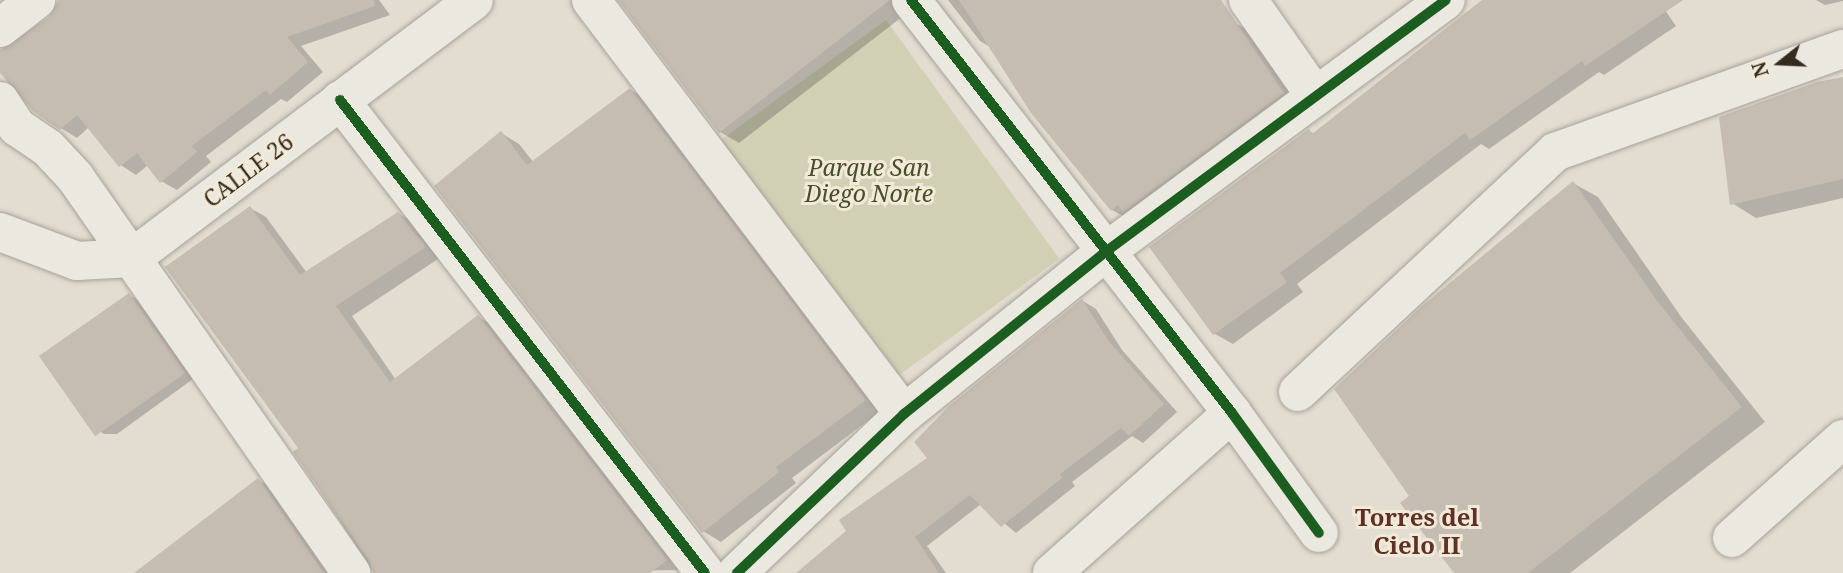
<!DOCTYPE html>
<style>
body{margin:0}
#map{position:relative;width:1843px;height:573px;overflow:hidden;background:#e2dcd1;font-family:"Noto Serif",serif}
div>[style]{position:absolute}
[style*='--x']{left:calc(var(--x)*1px);top:calc(var(--y)*1px);width:calc(var(--w)*1px);rotate:calc(var(--a)*1deg)}
.green>*{inset:0;background:#d1d0b5;transform-origin:0 0}
.shadow>*{inset:0;background:#0003}
.building>*{inset:0;background:#c5bcb2;transform-origin:0 0}
.roads{filter:drop-shadow(0 0 2px #a8a299) drop-shadow(0 0 2px #a8a299)}
.minor>*{height:38px;margin:-19px;padding:0 19px;transform-origin:19px;border-radius:19px;background:#ebe8e0}
.cycleway>*{height:10px;margin:-5px;padding:0 5px;transform-origin:5px;border-radius:5px;background:#1b5e20}
span{translate:-50% -50%;white-space:nowrap;text-align:center;line-height:1.15;-webkit-text-stroke:6px #f2ead8;paint-order:stroke}
.park-label{font-size:23px;color:#47502a;font-style:italic}
.street-label{font-size:23px;color:#362b21}
.neighbourhood-label{font-size:24px;color:#5e3026;font-weight:700}
.north{position:absolute;left:1745px;top:28px;width:70px;height:70px;-webkit-text-stroke:5px #f2ead8;paint-order:stroke;rotate:252deg;font-size:19px;font-weight:700;line-height:28px;text-align:center;color:#362b21}
.north::after{content:'';display:block;margin:auto;width:24px;height:32px;background:#362b21;clip-path:polygon(50% 0,100% 100%,50% 72%,0 100%)}
</style>
<div id="map">
<div class="green">
<div style="left:886px;top:20px;width:295px;height:217px;rotate:54deg"></div>
</div>
<div class="shadow">
<div style="clip-path:polygon(63px 0,379px 0,390px 15px,301px 46px,323px 72px,287px 102px,281px 99px,206px 156px,211px 162px,177px 190px,161px 181px,148px 165px,136px 175px,121px 165px,89px 127px,77px 138px,61px 128px,0 70px,0 54px,51px 18px)"></div>
<div style="clip-path:polygon(621px 0,913px 0,907px 13px,739px 143px,720px 132px)"></div>
<div style="clip-path:polygon(948px 0,1220px 0,1237px 24px,1253px 33px,1301px 103px,1130px 220px,1112px 210px,992px 48px,980px 41px)"></div>
<div style="clip-path:polygon(1486px 0,1658px 0,1676px 26px,1604px 75px,1599px 72px,1489px 149px,1481px 144px,1297px 284px,1303px 292px,1233px 344px,1215px 334px,1151px 247px,1309px 131px,1314px 134px)"></div>
<div style="clip-path:polygon(1816px 0,1843px 0,1843px 1px,1825px 5px)"></div>
<div style="clip-path:polygon(1843px 79px,1843px 198px,1756px 218px,1732px 203px)"></div>
<div style="clip-path:polygon(630px 90px,648px 100px,882px 410px,792px 478px,796px 483px,721px 542px,703px 531px,501px 133px,519px 144px,534px 163px)"></div>
<div style="clip-path:polygon(1573px 183px,1598px 197px,1682px 318px,1765px 422px,1570px 573px,1456px 573px,1412px 496px)"></div>
<div style="clip-path:polygon(250px 208px,266px 217px,307px 273px,399px 214px,415px 223px,441px 257px,352px 316px,396px 380px,478px 317px,495px 326px,683px 570px,374px 573px,295px 452px,300px 448px,167px 268px)"></div>
<div style="clip-path:polygon(129px 295px,138px 300px,193px 379px,117px 434px,104px 434px,95px 428px)"></div>
<div style="clip-path:polygon(1083px 301px,1096px 309px,1122px 350px,1177px 412px,1143px 443px,1132px 436px,1072px 482px,1075px 486px,1016px 533px,981px 504px,927px 546px,946px 573px,799px 573px,929px 458px)"></div>
<div style="clip-path:polygon(258px 480px,275px 490px,335px 573px,177px 573px)"></div>
</div>
<div class="building">
<div style="clip-path:polygon(59px 0,374px 0,375px 6px,287px 37px,308px 62px,270px 95px,266px 90px,192px 146px,197px 152px,160px 183px,137px 153px,119px 167px,77px 115px,60px 130px,33px 111px,0 73px,0 50px,49px 17px)"></div>
<div style="clip-path:polygon(618px 0,890px 0,719px 133px)"></div>
<div style="clip-path:polygon(959px 0,1221px 0,1284px 93px,1123px 212px,1118px 205px,1111px 211px,1031px 113px)"></div>
<div style="clip-path:polygon(1482px 0,1683px 0,1585px 66px,1582px 61px,1470px 140px,1465px 133px,1280px 273px,1287px 282px,1213px 335px,1149px 247px,1309px 129px,1312px 134px)"></div>
<div style="clip-path:polygon(1843px 77px,1843px 179px,1730px 205px,1719px 117px,1817px 82px)"></div>
<div style="clip-path:polygon(630px 88px,866px 400px,776px 467px,779px 472px,702px 533px,434px 186px,501px 131px,527px 165px)"></div>
<div style="clip-path:polygon(1573px 181px,1658px 302px,1742px 407px,1528px 573px,1454px 573px,1400px 503px,1409px 496px,1334px 389px,1422px 306px)"></div>
<div style="clip-path:polygon(250px 206px,300px 275px,398px 212px,426px 247px,336px 306px,390px 382px,478px 315px,667px 560px,650px 573px,373px 573px,369px 560px,293px 452px,298px 448px,165px 267px)"></div>
<div style="left:129px;top:293px;width:98px;height:110px;rotate:55deg"></div>
<div style="clip-path:polygon(1082px 299px,1108px 340px,1164px 404px,1129px 436px,1121px 428px,1060px 474px,1062px 478px,1001px 527px,970px 495px,915px 537px,939px 573px,796px 573px,846px 531px,839px 520px,927px 458px,914px 442px,949px 406px)"></div>
<div style="clip-path:polygon(258px 478px,324px 573px,134px 573px)"></div>
</div>
<div class="roads">
<div class="minor">
<div style="--x:591;--y:0;--w:519;--a:52.91"></div>
<div style="--x:911;--y:0;--w:523;--a:52.14"></div>
<div style="--x:1232;--y:413;--w:148;--a:54.1"></div>
<div style="--x:1248;--y:0;--w:118;--a:55"></div>
<div style="--x:0;--y:28;--w:46;--a:-37.9"></div>
<div style="--x:340;--y:100;--w:597;--a:52.34"></div>
<div style="--x:0;--y:101;--w:31;--a:57"></div>
<div style="--x:17;--y:127;--w:37;--a:34"></div>
<div style="--x:48;--y:148;--w:40;--a:47"></div>
<div style="--x:75;--y:177;--w:483;--a:55.1"></div>
<div style="--x:0;--y:232;--w:82;--a:20.6"></div>
<div style="--x:77;--y:261;--w:55;--a:-3.1"></div>
<div style="--x:132;--y:258;--w:428;--a:-37"></div>
<div style="--x:1298;--y:392;--w:352;--a:-43"></div>
<div style="--x:1555;--y:152;--w:306;--a:-19.7"></div>
<div style="--x:1732;--y:538;--w:149;--a:-41.7"></div>
<div style="--x:737;--y:573;--w:231;--a:-43.6"></div>
<div style="--x:904;--y:414;--w:262;--a:-38.8"></div>
<div style="--x:1108;--y:250;--w:420;--a:-36.5"></div>
<div style="--x:1052;--y:573;--w:241;--a:-41.6"></div>
</div>
</div>
<div class="cycleway">
<div style="--x:911;--y:0;--w:523;--a:52.14"></div>
<div style="--x:1232;--y:413;--w:148;--a:54.1"></div>
<div style="--x:340;--y:100;--w:597;--a:52.34"></div>
<div style="--x:737;--y:573;--w:231;--a:-43.6"></div>
<div style="--x:904;--y:414;--w:262;--a:-38.8"></div>
<div style="--x:1108;--y:250;--w:420;--a:-36.5"></div>
</div>
<div class="park-label">
<span style="left:869px;top:180px">Parque San<br>Diego Norte</span>
</div>
<div class="street-label">
<span style="left:248px;top:170px;rotate:-37deg">CALLE 26</span>
</div>
<div class="neighbourhood-label">
<span style="left:1417px;top:531px">Torres del<br>Cielo II</span>
</div>
<div class="north">N</div>
</div>
